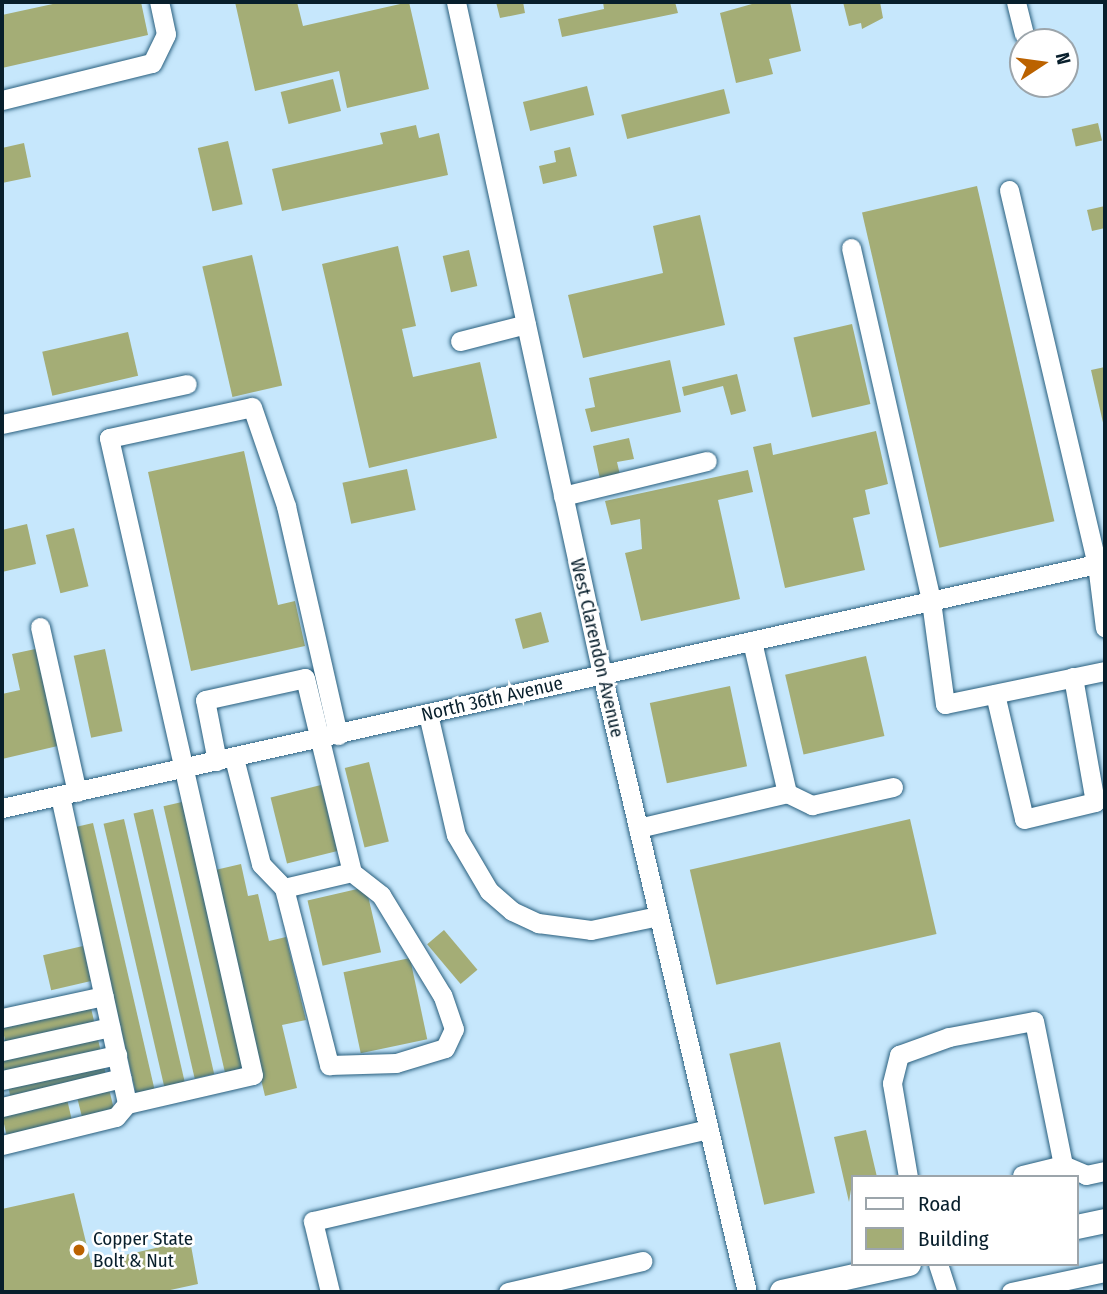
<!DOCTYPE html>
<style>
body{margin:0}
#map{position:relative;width:1107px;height:1294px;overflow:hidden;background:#c6e7fc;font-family:"Fira Sans Condensed",sans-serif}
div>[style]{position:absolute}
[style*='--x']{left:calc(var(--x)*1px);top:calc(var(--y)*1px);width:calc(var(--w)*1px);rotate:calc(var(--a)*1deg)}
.building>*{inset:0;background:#a4ad76;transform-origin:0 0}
.roads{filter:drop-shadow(0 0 2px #295f7e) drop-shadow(0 0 2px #295f7e)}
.minor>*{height:19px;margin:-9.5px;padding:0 9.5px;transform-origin:9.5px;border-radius:9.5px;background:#fff}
.major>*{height:24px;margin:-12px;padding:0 12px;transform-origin:12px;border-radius:12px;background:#fff}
.dots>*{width:19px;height:19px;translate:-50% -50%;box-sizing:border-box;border:4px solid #fff;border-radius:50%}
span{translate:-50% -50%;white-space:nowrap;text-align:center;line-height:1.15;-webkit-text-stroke:5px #fff;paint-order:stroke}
.street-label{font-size:19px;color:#081f2c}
.poi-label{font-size:19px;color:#081f2c}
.left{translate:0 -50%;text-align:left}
.frame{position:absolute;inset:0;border:4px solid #081f2c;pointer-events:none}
.legend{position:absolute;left:851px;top:1175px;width:228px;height:91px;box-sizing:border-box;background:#fff;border:2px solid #9ca5ab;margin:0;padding:9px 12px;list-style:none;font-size:21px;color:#081f2c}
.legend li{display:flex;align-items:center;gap:14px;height:35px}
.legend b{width:35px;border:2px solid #9ca5ab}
.north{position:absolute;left:1009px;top:28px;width:70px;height:70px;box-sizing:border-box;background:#fff;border:2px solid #9ca5ab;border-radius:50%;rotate:77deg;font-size:19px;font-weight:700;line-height:28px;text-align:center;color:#081f2c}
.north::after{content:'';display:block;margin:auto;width:24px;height:32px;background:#bb6200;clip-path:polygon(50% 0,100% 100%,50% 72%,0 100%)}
</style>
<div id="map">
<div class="building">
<div style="clip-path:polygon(62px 2px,141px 2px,148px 35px,2px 68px,2px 15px)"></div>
<div style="clip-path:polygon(235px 2px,297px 2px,303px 26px,409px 2px,429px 89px,347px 108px,339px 71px,255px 91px)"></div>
<div style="clip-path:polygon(496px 2px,523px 2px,525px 13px,500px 18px)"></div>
<div style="clip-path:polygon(603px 2px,675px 2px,678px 13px,562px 37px,558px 19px,604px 9px)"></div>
<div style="clip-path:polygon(759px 2px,790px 2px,801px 51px,769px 59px,773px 74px,736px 83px,720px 13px)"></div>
<div style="clip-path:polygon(843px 2px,880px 2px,883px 18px,862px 29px,861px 23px,849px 26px)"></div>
<div style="left:333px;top:79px;width:33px;height:54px;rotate:76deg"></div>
<div style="left:587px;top:86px;width:30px;height:66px;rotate:76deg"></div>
<div style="left:724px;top:89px;width:25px;height:106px;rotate:76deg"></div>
<div style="left:1098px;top:123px;width:18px;height:27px;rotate:77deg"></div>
<div style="clip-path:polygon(416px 125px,419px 138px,439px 133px,448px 175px,282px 211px,272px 169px,383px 144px,380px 133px)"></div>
<div style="left:228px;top:141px;width:65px;height:31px;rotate:77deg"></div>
<div style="clip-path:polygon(24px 143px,31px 177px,2px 183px,2px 148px)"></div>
<div style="clip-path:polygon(570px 147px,577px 176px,543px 184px,539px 166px,556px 162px,554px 151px)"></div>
<div style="left:977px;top:186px;width:344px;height:118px;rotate:77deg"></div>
<div style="clip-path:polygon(1105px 206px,1105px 228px,1092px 231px,1087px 210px)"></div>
<div style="clip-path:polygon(700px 215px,725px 325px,583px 358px,568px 295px,663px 273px,653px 226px)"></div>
<div style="clip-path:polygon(398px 246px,416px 326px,402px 329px,413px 377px,480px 362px,497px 438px,369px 468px,322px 264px)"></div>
<div style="left:469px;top:250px;width:37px;height:27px;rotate:77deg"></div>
<div style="left:252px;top:255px;width:134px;height:51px;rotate:77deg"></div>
<div style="left:852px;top:324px;width:82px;height:60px;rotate:77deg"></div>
<div style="left:128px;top:332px;width:45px;height:88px;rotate:77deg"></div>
<div style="clip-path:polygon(670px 360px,681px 412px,591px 432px,585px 409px,595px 407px,589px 378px)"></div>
<div style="clip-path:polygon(1105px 367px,1105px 427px,1104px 427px,1091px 370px)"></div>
<div style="clip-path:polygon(737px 374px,746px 411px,731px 415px,723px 386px,684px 396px,682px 387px)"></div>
<div style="clip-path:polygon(876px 431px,888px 484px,865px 490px,870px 514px,853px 518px,865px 570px,785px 588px,753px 447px,771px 443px,773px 455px)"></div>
<div style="clip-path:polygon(629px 438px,634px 459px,617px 462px,620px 475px,600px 479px,593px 446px)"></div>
<div style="clip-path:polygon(244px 451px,278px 605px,295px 601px,305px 646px,191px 671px,148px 472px)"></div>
<div style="left:407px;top:469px;width:42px;height:66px;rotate:78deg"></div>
<div style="clip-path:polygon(748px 470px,753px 492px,718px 500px,740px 599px,641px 621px,625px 553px,642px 549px,640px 519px,611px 525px,605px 501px)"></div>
<div style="clip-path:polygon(27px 524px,36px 564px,2px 572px,2px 530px)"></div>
<div style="left:74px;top:528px;width:60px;height:29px;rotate:76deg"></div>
<div style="left:541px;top:612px;width:31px;height:27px;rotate:75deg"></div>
<div style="clip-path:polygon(40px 648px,62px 745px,2px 759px,2px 694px,20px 690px,12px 654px)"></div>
<div style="left:105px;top:649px;width:84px;height:32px;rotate:78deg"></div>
<div style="left:866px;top:656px;width:82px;height:83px;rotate:77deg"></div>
<div style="left:730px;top:686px;width:82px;height:82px;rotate:78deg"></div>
<div style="left:369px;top:762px;width:82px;height:25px;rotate:76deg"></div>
<div style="left:321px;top:785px;width:68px;height:52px;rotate:76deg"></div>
<div style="left:182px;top:802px;width:273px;height:19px;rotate:77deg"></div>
<div style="left:153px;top:809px;width:272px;height:20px;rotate:77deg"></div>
<div style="left:124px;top:819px;width:270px;height:21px;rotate:77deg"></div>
<div style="left:910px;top:819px;width:118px;height:226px;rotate:77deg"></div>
<div style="left:93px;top:823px;width:273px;height:19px;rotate:77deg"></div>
<div style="clip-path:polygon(241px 864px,248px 896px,258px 894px,269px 941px,286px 937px,306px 1020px,282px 1025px,297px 1088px,265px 1096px,211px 871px)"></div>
<div style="left:366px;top:887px;width:67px;height:60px;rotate:77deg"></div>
<div style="left:444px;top:930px;width:52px;height:22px;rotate:50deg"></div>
<div style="left:83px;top:946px;width:36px;height:41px;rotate:77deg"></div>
<div style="left:410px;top:958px;width:83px;height:68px;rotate:78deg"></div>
<div style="left:91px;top:1008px;width:17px;height:91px;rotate:77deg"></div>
<div style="left:97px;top:1035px;width:17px;height:98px;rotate:77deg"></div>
<div style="left:780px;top:1042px;width:155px;height:52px;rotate:77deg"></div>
<div style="left:103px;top:1062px;width:17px;height:98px;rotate:77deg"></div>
<div style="left:109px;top:1089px;width:21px;height:33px;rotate:76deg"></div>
<div style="left:67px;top:1099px;width:22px;height:67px;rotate:77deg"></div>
<div style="clip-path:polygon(866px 1130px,877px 1177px,853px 1177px,849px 1202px,834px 1137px)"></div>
<div style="clip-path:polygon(74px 1193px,91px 1263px,190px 1240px,198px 1284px,161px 1292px,2px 1292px,2px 1209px)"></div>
</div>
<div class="roads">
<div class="minor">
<div style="--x:456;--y:2;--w:688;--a:77.74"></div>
<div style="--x:602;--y:674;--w:635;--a:76.8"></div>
<div style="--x:1016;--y:2;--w:33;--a:76"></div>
<div style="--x:2;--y:100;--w:154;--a:-13.9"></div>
<div style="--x:152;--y:63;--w:32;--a:-64"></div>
<div style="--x:166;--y:34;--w:33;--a:-102"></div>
<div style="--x:1009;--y:190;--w:384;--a:76.8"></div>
<div style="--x:1097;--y:564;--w:64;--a:82.9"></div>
<div style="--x:851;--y:248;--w:362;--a:77.2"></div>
<div style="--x:931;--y:601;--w:104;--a:82.3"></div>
<div style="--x:945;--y:704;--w:163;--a:-11.7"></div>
<div style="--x:460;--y:341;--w:68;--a:-14.4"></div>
<div style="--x:2;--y:424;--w:189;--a:-12.2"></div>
<div style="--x:563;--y:496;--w:148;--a:-13.7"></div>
<div style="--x:40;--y:627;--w:169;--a:77.4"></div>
<div style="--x:995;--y:694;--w:128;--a:76.9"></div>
<div style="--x:1024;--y:819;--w:73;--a:-13.5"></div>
<div style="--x:1095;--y:802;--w:127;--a:-100"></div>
<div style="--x:428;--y:714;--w:124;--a:77"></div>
<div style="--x:456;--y:835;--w:65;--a:59.5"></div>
<div style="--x:489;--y:891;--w:30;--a:41"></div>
<div style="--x:512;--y:911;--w:29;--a:25"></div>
<div style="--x:538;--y:923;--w:53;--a:7.5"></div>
<div style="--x:591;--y:930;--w:68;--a:-11.8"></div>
<div style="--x:217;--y:761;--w:62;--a:-101.1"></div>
<div style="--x:205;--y:700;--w:102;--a:-12.4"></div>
<div style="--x:305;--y:678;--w:200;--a:76.4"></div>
<div style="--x:352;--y:872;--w:70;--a:166.8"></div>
<div style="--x:284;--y:888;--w:33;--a:-134"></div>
<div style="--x:261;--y:864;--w:109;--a:-104.3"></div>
<div style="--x:787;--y:793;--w:28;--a:26"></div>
<div style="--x:812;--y:805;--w:83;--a:-12.5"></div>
<div style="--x:60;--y:796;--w:315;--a:77.7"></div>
<div style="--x:127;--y:1104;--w:129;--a:-13"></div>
<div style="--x:253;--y:1075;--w:653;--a:-102.74"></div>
<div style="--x:109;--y:438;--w:146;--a:-12.2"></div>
<div style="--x:252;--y:407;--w:105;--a:71"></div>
<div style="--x:286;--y:506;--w:235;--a:77.2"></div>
<div style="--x:2;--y:808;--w:1130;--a:-12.57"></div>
<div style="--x:638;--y:828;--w:153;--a:-13.2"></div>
<div style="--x:787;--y:793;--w:156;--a:-103"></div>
<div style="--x:284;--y:888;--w:183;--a:75.7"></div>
<div style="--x:329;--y:1065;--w:67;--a:-1.7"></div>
<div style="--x:396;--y:1063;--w:51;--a:-17"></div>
<div style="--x:445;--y:1048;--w:21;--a:-65"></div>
<div style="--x:454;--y:1029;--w:36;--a:-109"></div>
<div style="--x:442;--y:995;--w:117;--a:-121.4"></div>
<div style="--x:381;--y:895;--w:37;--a:-142"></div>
<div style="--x:2;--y:1018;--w:104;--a:-12.2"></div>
<div style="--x:2;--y:1051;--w:111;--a:-12.5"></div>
<div style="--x:2;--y:1080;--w:118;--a:-12.3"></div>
<div style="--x:2;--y:1107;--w:123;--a:-13.6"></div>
<div style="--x:2;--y:1145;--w:117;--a:-13.8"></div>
<div style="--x:116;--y:1117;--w:17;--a:-50"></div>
<div style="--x:1063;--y:1165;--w:25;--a:23"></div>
<div style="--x:1086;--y:1175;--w:19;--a:-12"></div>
<div style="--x:908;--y:1177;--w:95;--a:-99.7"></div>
<div style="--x:892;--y:1083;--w:29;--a:-76"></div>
<div style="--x:899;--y:1055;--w:53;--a:-19.8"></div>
<div style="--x:949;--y:1037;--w:86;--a:-10.7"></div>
<div style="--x:1034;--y:1021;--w:147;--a:78.6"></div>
<div style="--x:1063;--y:1165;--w:42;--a:166.3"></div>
<div style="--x:938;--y:1264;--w:29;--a:72"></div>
<div style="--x:330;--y:1292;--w:73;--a:-103.5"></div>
<div style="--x:313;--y:1221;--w:406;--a:-13.1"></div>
<div style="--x:508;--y:1292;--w:138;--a:-13"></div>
<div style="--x:1011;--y:1292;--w:96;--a:-12"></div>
</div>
<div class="major">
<div style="--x:1077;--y:1227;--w:29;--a:-12"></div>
<div style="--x:782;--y:1292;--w:130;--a:-12.4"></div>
</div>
</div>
<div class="dots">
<div style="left:79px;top:1250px;background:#bb6200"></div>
</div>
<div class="street-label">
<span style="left:597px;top:648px;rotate:77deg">West Clarendon Avenue</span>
<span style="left:492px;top:699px;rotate:-13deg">North 36th Avenue</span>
</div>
<div class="poi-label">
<span class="left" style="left:93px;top:1250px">Copper State<br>Bolt &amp; Nut</span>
</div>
<div class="frame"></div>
<ul class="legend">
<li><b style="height:9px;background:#fff"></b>Road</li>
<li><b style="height:19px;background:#a4ad76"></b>Building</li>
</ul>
<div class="north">N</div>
</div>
